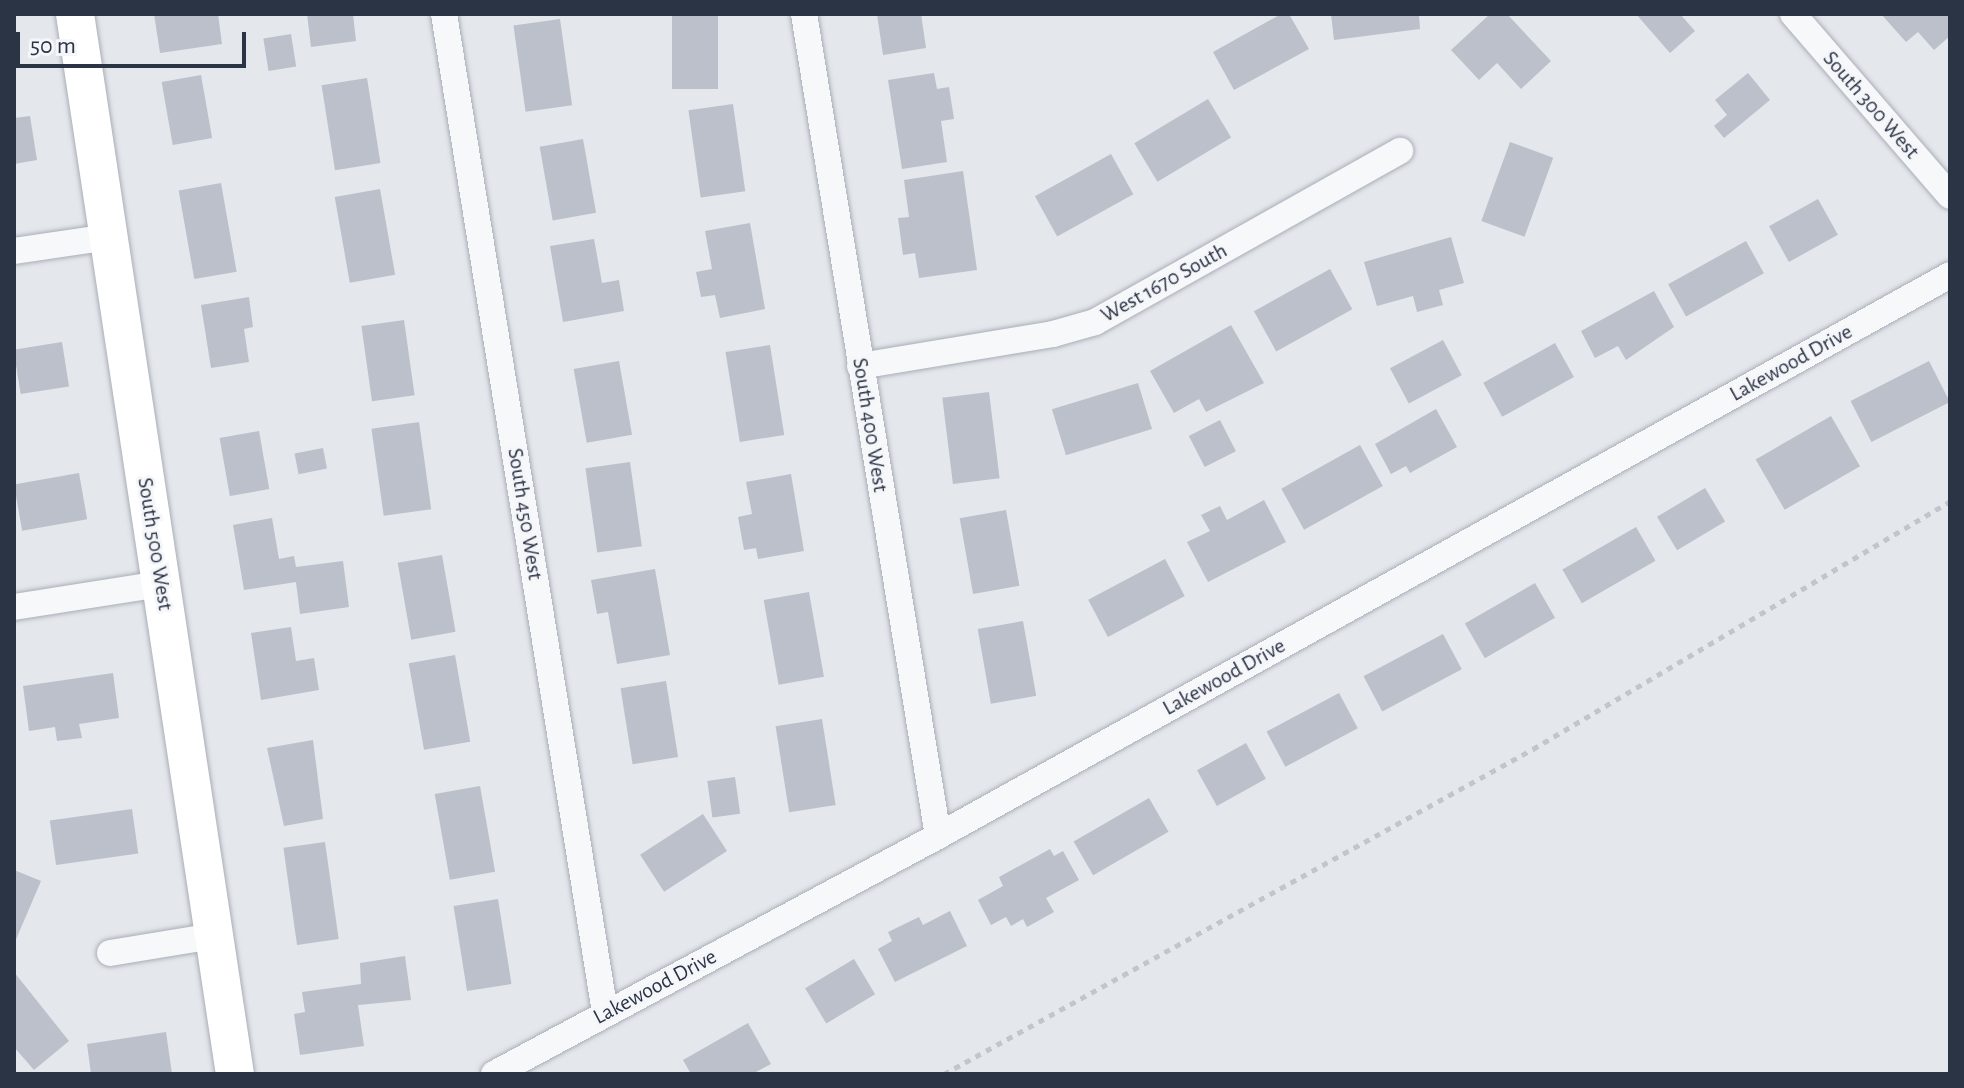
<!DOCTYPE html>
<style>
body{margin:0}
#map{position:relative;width:1964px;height:1088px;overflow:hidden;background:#e4e7ec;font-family:"Alegreya Sans",sans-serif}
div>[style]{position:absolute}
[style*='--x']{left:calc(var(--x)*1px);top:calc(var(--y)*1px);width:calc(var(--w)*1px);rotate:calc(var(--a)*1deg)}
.building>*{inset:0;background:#bbc0ca;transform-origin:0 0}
.path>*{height:5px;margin-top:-2.5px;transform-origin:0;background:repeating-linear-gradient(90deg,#c2c5cb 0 6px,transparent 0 12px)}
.roads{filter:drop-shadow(0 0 2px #a9aeb7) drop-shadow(0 0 2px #a9aeb7)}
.minor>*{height:26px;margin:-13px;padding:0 13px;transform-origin:13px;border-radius:13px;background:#f7f8fa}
.secondary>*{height:38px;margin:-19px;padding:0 19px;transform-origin:19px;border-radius:19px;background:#fff}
span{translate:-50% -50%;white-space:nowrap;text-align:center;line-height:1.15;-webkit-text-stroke:6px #f4f6f9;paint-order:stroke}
.street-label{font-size:22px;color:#2b3445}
.frame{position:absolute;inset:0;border:16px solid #2b3445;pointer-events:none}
.scale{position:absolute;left:16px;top:32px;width:230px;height:36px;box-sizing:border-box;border:4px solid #2b3445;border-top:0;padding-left:10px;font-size:24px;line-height:28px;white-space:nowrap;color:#2b3445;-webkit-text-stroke:6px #f4f6f9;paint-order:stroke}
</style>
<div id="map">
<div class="building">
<div style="clip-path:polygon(154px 14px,218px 14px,222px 44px,160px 53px)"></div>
<div style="clip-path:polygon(307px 14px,353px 14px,356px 41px,311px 47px)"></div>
<div style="left:672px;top:14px;width:46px;height:75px"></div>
<div style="clip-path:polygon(877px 14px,921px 14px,926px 48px,883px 55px)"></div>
<div style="clip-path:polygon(1281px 14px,1289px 14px,1309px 49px,1234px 90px,1213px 52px)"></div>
<div style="clip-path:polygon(1331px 14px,1419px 14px,1420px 29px,1334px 40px)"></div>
<div style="clip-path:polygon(1490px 14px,1507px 14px,1551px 61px,1521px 89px,1497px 63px,1479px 80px,1451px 50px)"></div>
<div style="clip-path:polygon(1636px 14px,1680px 14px,1695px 31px,1670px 53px)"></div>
<div style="clip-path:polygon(1881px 14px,1950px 14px,1950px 36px,1934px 50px,1918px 32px,1906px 42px)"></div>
<div style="left:560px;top:19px;width:87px;height:47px;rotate:82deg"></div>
<div style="left:291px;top:34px;width:33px;height:28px;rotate:81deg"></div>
<div style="clip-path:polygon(934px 73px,937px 89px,949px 87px,954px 119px,941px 121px,947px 162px,902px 169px,888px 80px)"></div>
<div style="clip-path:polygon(1748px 73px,1770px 100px,1724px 138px,1714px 126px,1727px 115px,1715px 100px)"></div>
<div style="left:201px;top:75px;width:64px;height:40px;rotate:80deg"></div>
<div style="left:367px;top:78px;width:86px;height:46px;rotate:81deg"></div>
<div style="left:1208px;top:99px;width:45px;height:86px;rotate:59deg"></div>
<div style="left:733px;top:104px;width:88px;height:45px;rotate:82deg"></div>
<div style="clip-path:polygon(30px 116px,37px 160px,14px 164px,14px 118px)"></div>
<div style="left:583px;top:139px;width:75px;height:44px;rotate:80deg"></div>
<div style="left:1510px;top:142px;width:46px;height:84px;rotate:20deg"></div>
<div style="left:1111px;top:154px;width:46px;height:87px;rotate:61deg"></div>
<div style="clip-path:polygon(963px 171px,977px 270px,919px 278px,915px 253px,903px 255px,898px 218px,909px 217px,904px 180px)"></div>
<div style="left:221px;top:183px;width:90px;height:43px;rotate:80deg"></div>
<div style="left:380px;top:189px;width:87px;height:46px;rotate:80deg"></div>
<div style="left:1818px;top:199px;width:41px;height:56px;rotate:61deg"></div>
<div style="clip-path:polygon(750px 223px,765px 309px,720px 318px,715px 295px,701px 297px,696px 272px,712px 269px,705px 231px)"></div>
<div style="clip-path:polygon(1451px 237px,1464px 283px,1439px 290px,1443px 305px,1417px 312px,1413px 296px,1377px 306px,1364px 262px)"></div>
<div style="clip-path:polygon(594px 239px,602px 283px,619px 280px,624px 311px,563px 322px,550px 246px)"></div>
<div style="left:1746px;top:241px;width:37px;height:89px;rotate:61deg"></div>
<div style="left:1330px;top:269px;width:46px;height:87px;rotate:61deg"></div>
<div style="clip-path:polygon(1654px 291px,1674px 327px,1626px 360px,1618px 346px,1595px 358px,1581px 331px)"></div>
<div style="clip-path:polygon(249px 297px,253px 327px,244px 329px,249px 362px,211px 368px,201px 305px)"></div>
<div style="left:404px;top:320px;width:76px;height:43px;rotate:82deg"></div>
<div style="clip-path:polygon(1231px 325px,1264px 383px,1206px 412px,1199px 399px,1174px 413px,1150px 371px)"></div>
<div style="left:1443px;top:340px;width:40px;height:60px;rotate:62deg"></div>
<div style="left:62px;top:342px;width:45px;height:49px;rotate:81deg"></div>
<div style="left:1555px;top:343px;width:39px;height:82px;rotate:61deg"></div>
<div style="left:770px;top:345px;width:91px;height:45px;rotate:81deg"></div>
<div style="left:619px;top:361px;width:75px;height:46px;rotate:80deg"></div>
<div style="left:1929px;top:361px;width:46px;height:88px;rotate:63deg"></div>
<div style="left:1138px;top:383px;width:48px;height:90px;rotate:73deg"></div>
<div style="left:989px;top:392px;width:87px;height:47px;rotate:83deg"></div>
<div style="clip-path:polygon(1436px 409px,1457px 447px,1410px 473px,1406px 466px,1391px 474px,1375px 444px)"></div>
<div style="left:1831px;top:416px;width:58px;height:87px;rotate:60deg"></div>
<div style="left:1220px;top:420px;width:35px;height:35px;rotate:63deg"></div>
<div style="left:419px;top:422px;width:88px;height:48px;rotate:82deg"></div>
<div style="left:259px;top:431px;width:59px;height:40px;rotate:80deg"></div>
<div style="left:1360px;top:445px;width:47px;height:90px;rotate:61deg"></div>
<div style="left:323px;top:448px;width:21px;height:29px;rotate:79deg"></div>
<div style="left:630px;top:462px;width:85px;height:45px;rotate:82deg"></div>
<div style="left:79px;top:473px;width:47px;height:66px;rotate:80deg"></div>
<div style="clip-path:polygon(791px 474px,804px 551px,758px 559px,756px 548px,744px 550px,738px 517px,752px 514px,746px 482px)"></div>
<div style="left:1705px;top:488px;width:39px;height:56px;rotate:59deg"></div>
<div style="clip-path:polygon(1264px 500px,1286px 542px,1208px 582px,1187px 542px,1210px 531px,1201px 515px,1220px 506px,1227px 520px)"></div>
<div style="left:1006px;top:510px;width:77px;height:47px;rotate:80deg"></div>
<div style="clip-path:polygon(272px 518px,279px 559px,294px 556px,296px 567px,343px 561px,349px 607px,300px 614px,296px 582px,244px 590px,233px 525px)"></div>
<div style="left:1636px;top:527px;width:39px;height:85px;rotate:60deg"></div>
<div style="left:442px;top:555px;width:78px;height:45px;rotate:80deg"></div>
<div style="left:1165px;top:559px;width:42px;height:87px;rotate:62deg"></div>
<div style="clip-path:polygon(655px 569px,670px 655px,617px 664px,608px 612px,597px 614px,591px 580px)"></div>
<div style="left:1535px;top:583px;width:40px;height:81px;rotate:60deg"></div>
<div style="left:809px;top:592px;width:86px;height:46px;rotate:80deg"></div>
<div style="left:1023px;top:621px;width:76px;height:46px;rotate:80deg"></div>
<div style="clip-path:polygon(291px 627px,296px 661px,314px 658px,319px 690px,261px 700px,251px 633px)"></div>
<div style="left:1443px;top:634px;width:40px;height:90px;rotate:62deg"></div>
<div style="left:455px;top:655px;width:88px;height:47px;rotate:80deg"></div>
<div style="clip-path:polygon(113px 673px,119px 718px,79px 724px,82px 738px,57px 741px,55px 727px,29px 731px,23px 686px)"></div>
<div style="left:666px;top:681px;width:77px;height:46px;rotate:81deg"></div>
<div style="left:1339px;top:693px;width:40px;height:82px;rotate:62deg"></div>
<div style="left:822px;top:719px;width:87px;height:47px;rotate:81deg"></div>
<div style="clip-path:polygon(313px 740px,323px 819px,284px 826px,267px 748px)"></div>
<div style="left:1246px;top:743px;width:41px;height:56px;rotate:61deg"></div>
<div style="left:735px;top:777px;width:37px;height:28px;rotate:82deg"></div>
<div style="left:480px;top:786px;width:87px;height:46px;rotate:80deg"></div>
<div style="left:1149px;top:798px;width:39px;height:87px;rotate:60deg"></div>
<div style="left:132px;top:809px;width:45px;height:83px;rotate:82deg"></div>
<div style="left:703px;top:814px;width:44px;height:75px;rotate:57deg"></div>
<div style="left:325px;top:842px;width:98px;height:42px;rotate:82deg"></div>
<div style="clip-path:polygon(1050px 849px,1054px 856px,1063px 851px,1079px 880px,1046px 898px,1054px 912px,1027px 927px,1023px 919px,1011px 926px,1006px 917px,991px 925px,978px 900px,1003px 886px,999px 877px)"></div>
<div style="clip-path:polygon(14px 870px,41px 881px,14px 944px)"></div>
<div style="left:498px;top:899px;width:86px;height:45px;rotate:81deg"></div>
<div style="clip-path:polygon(950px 911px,967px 946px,895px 982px,878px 949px,892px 941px,888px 932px,919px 917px,923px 925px)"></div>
<div style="clip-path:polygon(405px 956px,411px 1000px,358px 1005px,364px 1046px,300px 1055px,294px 1014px,305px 1012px,302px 992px,361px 984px,360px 963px)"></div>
<div style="left:854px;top:959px;width:41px;height:57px;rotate:59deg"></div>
<div style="clip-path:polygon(14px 972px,69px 1041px,34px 1070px,14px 1047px)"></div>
<div style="clip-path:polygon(748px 1023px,771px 1064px,752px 1074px,691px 1074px,683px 1060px)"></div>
<div style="clip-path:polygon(166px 1032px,172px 1074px,91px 1074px,87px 1044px)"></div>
</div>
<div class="path">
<div style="--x:944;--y:1074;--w:673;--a:-28.89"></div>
<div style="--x:1533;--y:749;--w:485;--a:-30.7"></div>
</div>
<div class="roads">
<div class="minor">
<div style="--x:444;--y:14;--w:1012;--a:80.84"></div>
<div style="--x:804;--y:14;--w:833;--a:80.74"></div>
<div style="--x:1793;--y:14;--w:240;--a:49.2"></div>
<div style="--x:14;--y:251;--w:96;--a:-8.4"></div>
<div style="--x:860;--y:366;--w:196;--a:-9.4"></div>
<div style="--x:1053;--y:334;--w:44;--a:-15.9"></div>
<div style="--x:1095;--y:322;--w:350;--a:-29.3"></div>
<div style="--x:14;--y:607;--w:149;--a:-8.9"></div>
<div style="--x:110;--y:953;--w:105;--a:-9.3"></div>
<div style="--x:494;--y:1074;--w:504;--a:-28.19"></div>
<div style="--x:938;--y:836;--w:1157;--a:-29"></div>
</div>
<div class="secondary">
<div style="--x:75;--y:14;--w:1072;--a:81.42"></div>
</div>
</div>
<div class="street-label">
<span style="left:1871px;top:105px;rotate:49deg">South 300 West</span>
<span style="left:1164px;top:283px;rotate:-29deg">West 1670 South</span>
<span style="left:1791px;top:363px;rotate:-29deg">Lakewood Drive</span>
<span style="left:870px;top:425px;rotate:81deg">South 400 West</span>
<span style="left:525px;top:514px;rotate:81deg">South 450 West</span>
<span style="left:155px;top:544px;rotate:81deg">South 500 West</span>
<span style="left:1224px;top:677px;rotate:-29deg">Lakewood Drive</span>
<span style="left:655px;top:987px;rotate:-28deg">Lakewood Drive</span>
</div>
<div class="frame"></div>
<div class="scale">50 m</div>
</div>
